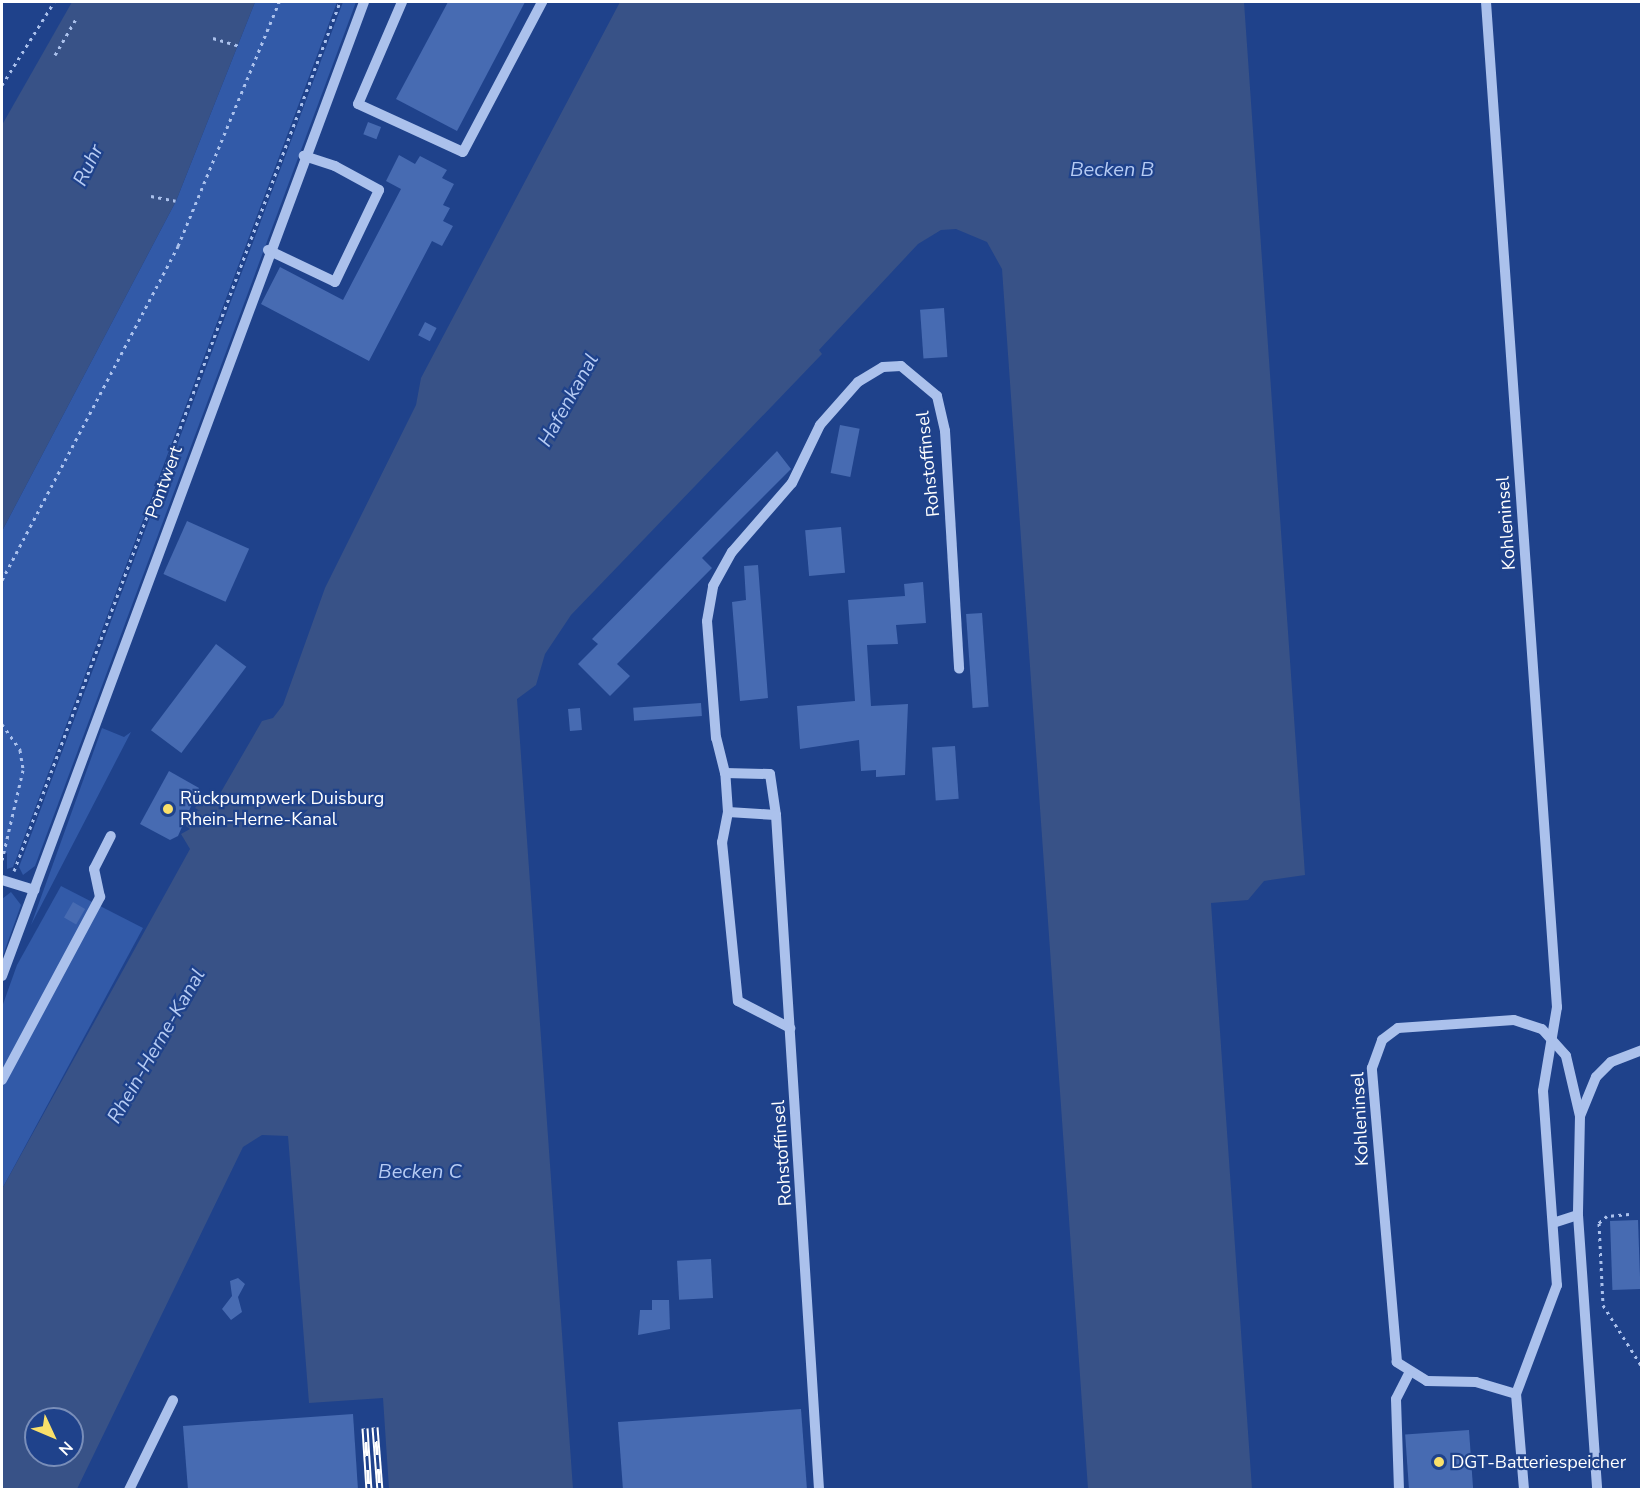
<!DOCTYPE html>
<meta charset="utf-8">
<style>
body{margin:0}
#map{position:relative;width:1643px;height:1491px;overflow:hidden;background:#1f428b;font-family:"Nunito Sans",sans-serif}
div>[style]{position:absolute}
[style*='--x']{left:calc(var(--x)*1px);top:calc(var(--y)*1px);width:calc(var(--w)*1px);rotate:calc(var(--a)*1deg)}
.green>*{inset:0;background:#325aa8}
.water>*{inset:0;background:#385287}
.building>*{inset:0;background:#476bb2;transform-origin:0 0}
.path>*{height:3px;margin-top:-1.5px;transform-origin:0;background:repeating-linear-gradient(90deg,#abc1ec 0 3px,transparent 0 7.5px)}
.minor>*{height:10px;margin:-5px;padding:0 5px;transform-origin:5px;border-radius:5px;background:#abc1ec}
.rail>*{height:7px;margin-top:-3.5px;transform-origin:0;background:repeating-linear-gradient(90deg,#1f428b 0 14px,#fff 0 28px);box-sizing:border-box;border-block:2px solid #fff}
.dots>*{width:16px;height:16px;translate:-50% -50%;box-sizing:border-box;border:3px solid #1f428b;border-radius:50%}
span{translate:-50% -50%;white-space:nowrap;text-align:center;line-height:1.15;-webkit-text-stroke:4.5px #1f428b;paint-order:stroke}
.street-label{font-size:18px;color:#fff}
.poi-label{font-size:18px;color:#fff}
.left{translate:0 -50%;text-align:left}
.water-label{font-size:20px;color:#b6cbf3;font-style:italic}
.frame{position:absolute;inset:0;border:3px solid #fff;pointer-events:none}
.north{position:absolute;left:24px;top:1407px;width:60px;height:60px;box-sizing:border-box;background:#1f428b;border:2px solid #798eb9;border-radius:50%;rotate:134deg;font-size:16px;font-weight:700;line-height:24px;text-align:center;color:#fff}
.north::after{content:'';display:block;margin:auto;width:21px;height:27px;background:#fae06a;clip-path:polygon(50% 0,100% 100%,50% 72%,0 100%)}
</style>
<div id="map">
<div class="green">
<div style="clip-path:polygon(255px 2px,337px 2px,13px 867px,7px 869px,7px 853px,2px 852px,2px 531px,176px 201px)"></div>
<div style="clip-path:polygon(343px 2px,356px 2px,35px 866px,23px 875px,19px 867px)"></div>
<div style="clip-path:polygon(102px 728px,124px 737px,131px 732px,31px 925px)"></div>
<div style="clip-path:polygon(61px 886px,143px 928px,2px 1189px,2px 1007px,17px 965px)"></div>
<div style="clip-path:polygon(11px 892px,21px 905px,2px 958px,2px 899px)"></div>
</div>
<div class="water">
<div style="clip-path:polygon(72px 2px,255px 2px,176px 201px,2px 531px,2px 125px)"></div>
<div style="clip-path:polygon(evenodd,620px 2px,1244px 2px,1305px 875px,1264px 881px,1248px 900px,1211px 903px,1252px 1489px,1088px 1489px,1002px 269px,987px 242px,956px 229px,941px 230px,918px 244px,819px 350px,822px 354px,571px 615px,545px 654px,536px 685px,517px 699px,573px 1489px,389px 1489px,383px 1398px,309px 1403px,288px 1136px,262px 1135px,243px 1147px,77px 1489px,2px 1489px,2px 1189px,190px 849px,181px 834px,190px 829px,186px 826px,190px 819px,195px 821px,194px 810px,200px 811px,195px 808px,199px 802px,214px 804px,262px 721px,273px 718px,283px 705px,325px 588px,416px 405px,421px 378px,620px 2px,36px 1419px,72px 1419px,72px 1455px,36px 1455px,36px 1419px)"></div>
</div>
<div class="building">
<div style="clip-path:polygon(448px 2px,525px 2px,457px 131px,396px 99px)"></div>
<div style="left:368px;top:122px;width:14px;height:13px;rotate:21deg"></div>
<div style="clip-path:polygon(399px 155px,415px 164px,420px 156px,447px 170px,442px 178px,454px 184px,443px 205px,450px 208px,443px 221px,453px 226px,442px 246px,432px 241px,369px 361px,261px 304px,280px 267px,343px 300px,401px 189px,386px 181px)"></div>
<div style="left:944px;top:308px;width:49px;height:24px;rotate:86deg"></div>
<div style="left:425px;top:322px;width:13px;height:15px;rotate:27deg"></div>
<div style="left:840px;top:425px;width:20px;height:49px;rotate:11deg"></div>
<div style="clip-path:polygon(777px 451px,791px 469px,702px 558px,712px 568px,617px 664px,630px 676px,610px 696px,578px 664px,598px 644px,592px 639px)"></div>
<div style="left:187px;top:521px;width:68px;height:58px;rotate:24deg"></div>
<div style="left:841px;top:527px;width:46px;height:36px;rotate:85deg"></div>
<div style="clip-path:polygon(758px 565px,768px 698px,740px 701px,732px 602px,746px 600px,744px 566px)"></div>
<div style="clip-path:polygon(923px 582px,926px 623px,896px 625px,898px 644px,867px 645px,871px 706px,908px 704px,905px 775px,876px 777px,876px 770px,861px 771px,859px 740px,800px 749px,797px 706px,855px 701px,848px 600px,905px 596px,904px 584px)"></div>
<div style="left:982px;top:613px;width:94px;height:16px;rotate:86deg"></div>
<div style="left:216px;top:644px;width:38px;height:108px;rotate:37deg"></div>
<div style="left:701px;top:703px;width:13px;height:68px;rotate:86deg"></div>
<div style="left:580px;top:708px;width:22px;height:12px;rotate:85deg"></div>
<div style="left:955px;top:746px;width:53px;height:23px;rotate:86deg"></div>
<div style="clip-path:polygon(169px 771px,199px 788px,178px 836px,170px 840px,140px 824px)"></div>
<div style="left:73px;top:902px;width:14px;height:18px;rotate:30deg"></div>
<div style="left:1638px;top:1220px;width:69px;height:28px;rotate:88deg"></div>
<div style="left:711px;top:1259px;width:39px;height:34px;rotate:87deg"></div>
<div style="clip-path:polygon(238px 1278px,245px 1284px,238px 1297px,242px 1312px,231px 1320px,222px 1309px,232px 1296px,230px 1281px)"></div>
<div style="clip-path:polygon(652px 1300px,669px 1300px,670px 1329px,638px 1335px,640px 1310px,652px 1310px)"></div>
<div style="clip-path:polygon(801px 1409px,807px 1490px,623px 1490px,618px 1422px)"></div>
<div style="clip-path:polygon(353px 1414px,358px 1490px,188px 1490px,183px 1426px)"></div>
<div style="left:1469px;top:1430px;width:60px;height:64px;rotate:86deg"></div>
</div>
<div class="path">
<div style="--x:213;--y:38;--w:28;--a:17"></div>
<div style="--x:55;--y:55;--w:44;--a:-59.9"></div>
<div style="--x:2;--y:85;--w:98;--a:-57.9"></div>
<div style="--x:151;--y:196;--w:25;--a:11"></div>
<div style="--x:2;--y:580;--w:378;--a:-62.2"></div>
<div style="--x:178;--y:246;--w:264;--a:-67.5"></div>
<div style="--x:2;--y:724;--w:32;--a:55"></div>
<div style="--x:20;--y:750;--w:20;--a:81"></div>
<div style="--x:23;--y:770;--w:92;--a:103.1"></div>
<div style="--x:14;--y:871;--w:928;--a:-69.44"></div>
<div style="--x:1629;--y:1214;--w:22;--a:175"></div>
<div style="--x:1607;--y:1216;--w:11;--a:139"></div>
<div style="--x:1599;--y:1223;--w:82;--a:87.2"></div>
<div style="--x:1603;--y:1305;--w:73;--a:57.8"></div>
</div>
<div class="minor">
<div style="--x:402;--y:2;--w:111;--a:113.3"></div>
<div style="--x:358;--y:104;--w:115;--a:24.6"></div>
<div style="--x:463;--y:152;--w:170;--a:-62.2"></div>
<div style="--x:1486;--y:2;--w:1008;--a:85.96"></div>
<div style="--x:1557;--y:1007;--w:85;--a:99.5"></div>
<div style="--x:1543;--y:1091;--w:195;--a:85.9"></div>
<div style="--x:1557;--y:1285;--w:116;--a:110.6"></div>
<div style="--x:1516;--y:1394;--w:96;--a:85.2"></div>
<div style="--x:268;--y:250;--w:74;--a:25.5"></div>
<div style="--x:335;--y:282;--w:102;--a:-64.4"></div>
<div style="--x:379;--y:190;--w:50;--a:-151.4"></div>
<div style="--x:335;--y:166;--w:33;--a:-162"></div>
<div style="--x:725;--y:773;--w:36;--a:-104"></div>
<div style="--x:716;--y:738;--w:117;--a:-94.4"></div>
<div style="--x:707;--y:621;--w:36;--a:-80"></div>
<div style="--x:713;--y:586;--w:39;--a:-61"></div>
<div style="--x:732;--y:552;--w:91;--a:-49"></div>
<div style="--x:792;--y:483;--w:64;--a:-64.2"></div>
<div style="--x:820;--y:425;--w:57;--a:-48.5"></div>
<div style="--x:858;--y:382;--w:29;--a:-31"></div>
<div style="--x:883;--y:367;--w:18;--a:-3"></div>
<div style="--x:901;--y:366;--w:47;--a:39.8"></div>
<div style="--x:937;--y:396;--w:36;--a:77"></div>
<div style="--x:945;--y:431;--w:238;--a:86.6"></div>
<div style="--x:728;--y:812;--w:31;--a:101"></div>
<div style="--x:722;--y:842;--w:160;--a:84.3"></div>
<div style="--x:738;--y:1001;--w:59;--a:27.4"></div>
<div style="--x:776;--y:815;--w:48;--a:-176.4"></div>
<div style="--x:728;--y:812;--w:39;--a:-94"></div>
<div style="--x:725;--y:773;--w:45;--a:1.3"></div>
<div style="--x:770;--y:774;--w:41;--a:81.7"></div>
<div style="--x:776;--y:815;--w:676;--a:86.35"></div>
<div style="--x:2;--y:880;--w:34;--a:17"></div>
<div style="--x:2;--y:976;--w:1039;--a:-69.61"></div>
<div style="--x:2;--y:1080;--w:208;--a:-61.8"></div>
<div style="--x:100;--y:897;--w:29;--a:-102"></div>
<div style="--x:94;--y:869;--w:37;--a:-63"></div>
<div style="--x:1580;--y:1116;--w:42;--a:-67.7"></div>
<div style="--x:1596;--y:1077;--w:21;--a:-45"></div>
<div style="--x:1611;--y:1062;--w:33;--a:-21"></div>
<div style="--x:1553;--y:1223;--w:26;--a:-18"></div>
<div style="--x:1516;--y:1394;--w:42;--a:-163.3"></div>
<div style="--x:1476;--y:1382;--w:49;--a:-178.8"></div>
<div style="--x:1427;--y:1381;--w:36;--a:-148"></div>
<div style="--x:1397;--y:1362;--w:295;--a:-94.9"></div>
<div style="--x:1372;--y:1068;--w:30;--a:-70"></div>
<div style="--x:1382;--y:1040;--w:20;--a:-37"></div>
<div style="--x:1398;--y:1028;--w:116;--a:-3.9"></div>
<div style="--x:1514;--y:1020;--w:29;--a:18"></div>
<div style="--x:1542;--y:1029;--w:36;--a:48"></div>
<div style="--x:1566;--y:1056;--w:62;--a:76.9"></div>
<div style="--x:1580;--y:1116;--w:99;--a:91.2"></div>
<div style="--x:1578;--y:1215;--w:276;--a:86"></div>
<div style="--x:129;--y:1490;--w:100;--a:-63.9"></div>
<div style="--x:1399;--y:1490;--w:91;--a:-91.9"></div>
<div style="--x:1396;--y:1399;--w:28;--a:-63"></div>
</div>
<div class="rail">
<div style="--x:375;--y:1427;--w:63;--a:85.5"></div>
<div style="--x:365;--y:1428;--w:62;--a:86.3"></div>
</div>
<div class="dots">
<div style="left:168px;top:809px;background:#fae06a"></div>
<div style="left:1439px;top:1462px;background:#fae06a"></div>
</div>
<div class="street-label">
<span style="left:928px;top:464px;rotate:-96deg">Rohstoffinsel</span>
<span style="left:164px;top:482px;rotate:-70deg">Pontwert</span>
<span style="left:1506px;top:523px;rotate:-94deg">Kohleninsel</span>
<span style="left:1360px;top:1119px;rotate:-93deg">Kohleninsel</span>
<span style="left:782px;top:1153px;rotate:-94deg">Rohstoffinsel</span>
</div>
<div class="poi-label">
<span class="left" style="left:180px;top:809px">Rückpumpwerk Duisburg<br>Rhein-Herne-Kanal</span>
<span class="left" style="left:1451px;top:1462px">DGT-Batteriespeicher</span>
</div>
<div class="water-label">
<span style="left:88px;top:165px;rotate:-64deg">Ruhr</span>
<span style="left:1112px;top:169px">Becken B</span>
<span style="left:568px;top:400px;rotate:-61deg">Hafenkanal</span>
<span style="left:156px;top:1046px;rotate:-60deg">Rhein-Herne-Kanal</span>
<span style="left:420px;top:1171px">Becken C</span>
</div>
<div class="frame"></div>
<div class="north">N</div>
</div>
